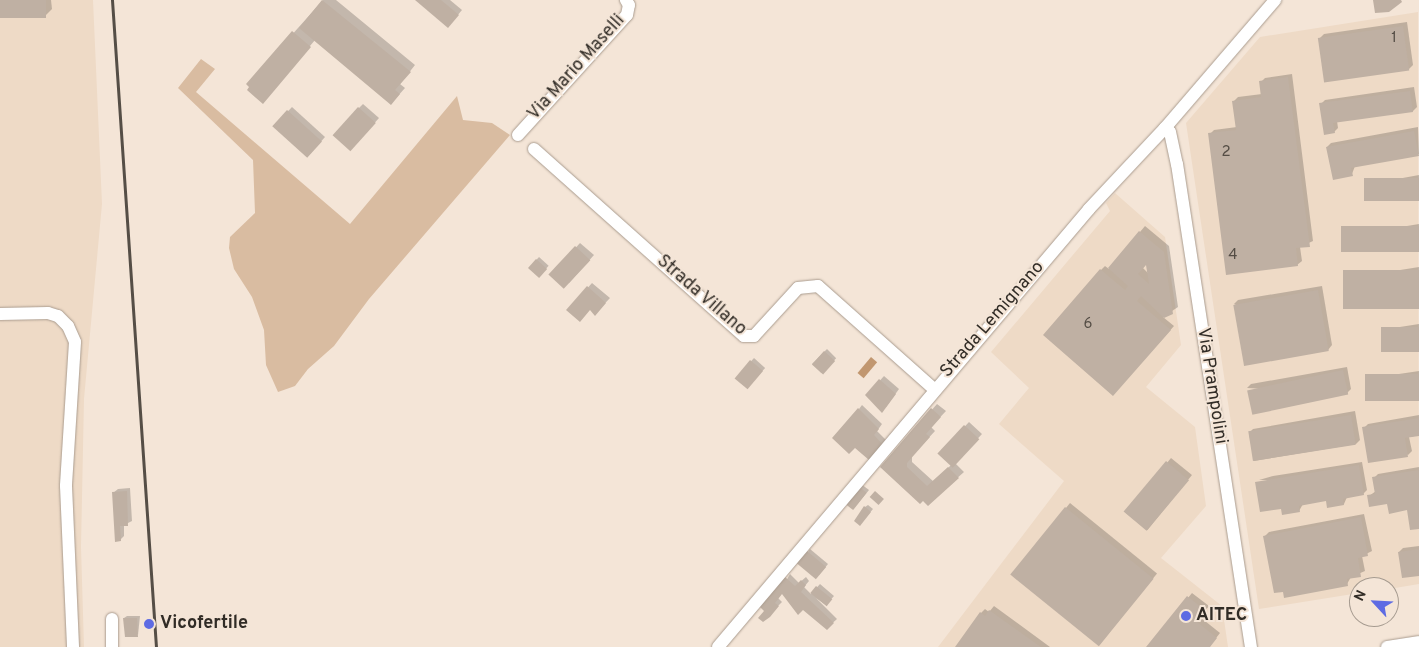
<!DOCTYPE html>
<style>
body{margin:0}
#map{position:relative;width:1419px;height:647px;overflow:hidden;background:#f4e5d7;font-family:Overpass,sans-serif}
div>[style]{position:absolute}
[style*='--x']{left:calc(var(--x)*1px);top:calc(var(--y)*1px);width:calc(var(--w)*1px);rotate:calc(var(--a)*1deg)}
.built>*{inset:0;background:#eedac6}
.green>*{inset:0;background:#d9bca1}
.water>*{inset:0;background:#c19770;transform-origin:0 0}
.shadow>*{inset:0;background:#0003;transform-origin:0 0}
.building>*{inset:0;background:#bfb0a3;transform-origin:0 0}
.roads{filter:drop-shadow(0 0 1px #aa9c8f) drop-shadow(0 0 1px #aa9c8f)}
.street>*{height:12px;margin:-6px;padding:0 6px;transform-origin:6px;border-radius:6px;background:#fff}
.rail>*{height:3px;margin:-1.5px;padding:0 1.5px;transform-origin:1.5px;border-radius:1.5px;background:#554e46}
.dots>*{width:14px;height:14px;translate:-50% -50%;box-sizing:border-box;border:2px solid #f4e5d7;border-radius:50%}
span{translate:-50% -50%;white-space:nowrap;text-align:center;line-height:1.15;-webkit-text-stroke:4px #f4e5d7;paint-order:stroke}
.number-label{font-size:15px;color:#544d45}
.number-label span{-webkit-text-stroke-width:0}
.street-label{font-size:18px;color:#312c26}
.poi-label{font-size:18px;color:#312c26;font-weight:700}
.left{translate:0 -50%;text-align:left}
.north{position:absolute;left:1349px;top:577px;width:50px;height:50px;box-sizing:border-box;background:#f4e5d7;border:1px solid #a69b90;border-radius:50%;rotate:295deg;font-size:14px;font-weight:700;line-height:20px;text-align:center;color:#312c26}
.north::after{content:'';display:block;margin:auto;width:18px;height:22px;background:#5e6be3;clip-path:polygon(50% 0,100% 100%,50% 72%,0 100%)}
</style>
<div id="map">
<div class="built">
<div style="clip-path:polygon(0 0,93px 0,102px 204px,84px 399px,81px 547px,84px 647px,0 647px)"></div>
<div style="clip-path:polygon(1418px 12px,1419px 584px,1389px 589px,1359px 587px,1359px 593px,1259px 609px,1186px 123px,1260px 37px)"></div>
<div style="clip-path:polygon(1115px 193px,1165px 237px,1181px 345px,1146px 387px,1195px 427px,1206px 506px,1161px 558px,1222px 606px,1228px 647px,938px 647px,1064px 481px,999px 424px,1029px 388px,991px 352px,1110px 211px,1106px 203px)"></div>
</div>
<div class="green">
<div style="clip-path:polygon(201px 59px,215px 69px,196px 92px,350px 224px,457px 96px,463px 120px,492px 123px,510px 135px,369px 299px,334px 346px,308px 369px,295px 386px,278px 392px,266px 365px,264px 330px,252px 297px,234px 269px,229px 248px,230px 237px,255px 213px,253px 160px,178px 88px)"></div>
</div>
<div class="water">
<div style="left:871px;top:357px;width:8px;height:21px;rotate:40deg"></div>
</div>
<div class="shadow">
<div style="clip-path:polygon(0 0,51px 0,52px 9px,46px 15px,0 17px)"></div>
<div style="clip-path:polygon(323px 0,336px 0,415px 65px,400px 84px,405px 88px,397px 97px,315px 40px,268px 96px,248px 84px)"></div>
<div style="clip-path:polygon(417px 0,450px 0,462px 10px,452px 22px)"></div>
<div style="clip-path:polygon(1407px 22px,1413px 65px,1409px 69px,1320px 38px,1324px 34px)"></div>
<div style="clip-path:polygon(1292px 74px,1313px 241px,1300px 247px,1302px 261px,1297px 265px,1210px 134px,1214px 130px,1237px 127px,1234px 101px,1238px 97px,1262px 94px,1261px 82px,1265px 78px)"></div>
<div style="clip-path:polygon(1414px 87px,1417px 107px,1413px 111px,1337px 121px,1338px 128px,1334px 132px,1321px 104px,1325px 100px)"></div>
<div style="clip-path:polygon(363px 104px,379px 118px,355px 145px,359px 108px)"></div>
<div style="clip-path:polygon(292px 107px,325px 137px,310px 154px,274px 126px)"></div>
<div style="clip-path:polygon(1418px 127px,1419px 154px,1355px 166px,1352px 174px,1327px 147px,1331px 143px)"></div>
<div style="clip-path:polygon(1419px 175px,1419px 200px,1366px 188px,1370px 184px)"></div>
<div style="clip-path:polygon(1419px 224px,1419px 250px,1343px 240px,1347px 236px)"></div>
<div style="clip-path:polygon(evenodd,1145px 226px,1169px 246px,1178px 307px,1163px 317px,1174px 326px,1117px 390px,1045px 335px,1101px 270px,1105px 266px,1109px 269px,1145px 226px,1147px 263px,1148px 273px,1143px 268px,1147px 263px)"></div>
<div style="clip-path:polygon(580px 243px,594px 255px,569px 283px,551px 275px)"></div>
<div style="left:539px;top:257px;width:13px;height:14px;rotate:42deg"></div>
<div style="clip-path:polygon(1419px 267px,1419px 308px,1346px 282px,1350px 278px)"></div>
<div style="clip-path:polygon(592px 283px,610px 298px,595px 314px,590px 309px,568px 310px)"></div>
<div style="clip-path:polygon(1322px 286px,1332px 345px,1328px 350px,1234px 304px,1238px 300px)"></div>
<div style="clip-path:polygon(1419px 324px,1419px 351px,1383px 333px,1387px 329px)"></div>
<div style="left:827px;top:349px;width:13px;height:21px;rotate:45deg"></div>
<div style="left:754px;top:358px;width:15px;height:27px;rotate:42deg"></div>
<div style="clip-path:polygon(1347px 367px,1351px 389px,1347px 393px,1247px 388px,1251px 384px)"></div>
<div style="clip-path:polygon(1419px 371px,1419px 400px,1368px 382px,1372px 378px)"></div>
<div style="clip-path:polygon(884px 376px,899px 389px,886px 407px,867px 395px)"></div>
<div style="clip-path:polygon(937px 404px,946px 411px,931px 427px,935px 431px,912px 456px,912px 462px,934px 482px,951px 465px,939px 454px,969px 422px,982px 434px,955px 463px,964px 472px,928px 504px,882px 466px)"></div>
<div style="clip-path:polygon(862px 405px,882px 424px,877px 431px,887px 441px,869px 458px,859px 409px)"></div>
<div style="clip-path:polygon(1355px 411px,1360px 440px,1356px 444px,1254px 461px,1249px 433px,1253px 429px)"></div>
<div style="clip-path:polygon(1419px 415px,1419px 435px,1409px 437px,1412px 451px,1408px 455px,1364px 428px,1368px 424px)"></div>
<div style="left:1171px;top:458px;width:27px;height:71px;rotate:39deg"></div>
<div style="clip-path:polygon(1362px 462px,1367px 490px,1363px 494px,1347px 497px,1344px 504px,1328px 507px,1327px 500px,1303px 504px,1299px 511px,1282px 507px,1257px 483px,1274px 480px,1259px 480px,1273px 476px)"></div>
<div style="clip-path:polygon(1419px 467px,1419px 527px,1408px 509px,1369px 496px,1376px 491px,1374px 478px,1378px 474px)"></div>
<div style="clip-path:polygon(861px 484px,869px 490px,855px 507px)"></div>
<div style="clip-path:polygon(130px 488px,132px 521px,124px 525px,124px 536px,120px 540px,113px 493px,118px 489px)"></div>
<div style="left:1070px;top:503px;width:112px;height:92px;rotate:39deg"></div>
<div style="clip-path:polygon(868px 505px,873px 509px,862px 522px,865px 507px)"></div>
<div style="clip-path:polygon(1364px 514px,1372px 551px,1362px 556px,1365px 571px,1351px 577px,1347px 584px,1265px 536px,1269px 532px)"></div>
<div style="clip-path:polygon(1419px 546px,1419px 574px,1399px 552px,1403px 548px)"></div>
<div style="clip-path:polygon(810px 549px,828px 564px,819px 575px,808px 552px)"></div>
<div style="clip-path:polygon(790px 574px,799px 583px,806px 577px,809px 581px,804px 587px,811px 594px,820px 584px,834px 596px,826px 605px,816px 598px,837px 619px,827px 628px,783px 592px,778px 598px,782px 602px,763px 621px)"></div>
<div style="clip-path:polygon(1192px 593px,1209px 606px,1200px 617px,1220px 633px,1209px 647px,1148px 647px)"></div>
<div style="clip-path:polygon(994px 606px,1050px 647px,956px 647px,981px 613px,985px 609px,989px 612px)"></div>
<div style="clip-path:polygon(127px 616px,140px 616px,138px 635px,124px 618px)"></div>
</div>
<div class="building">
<div style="left:0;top:0;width:46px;height:18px"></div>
<div style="clip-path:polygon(322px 0,411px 72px,395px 90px,400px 94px,391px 105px,299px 28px)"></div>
<div style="clip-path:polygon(415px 0,441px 0,459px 15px,448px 28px)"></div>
<div style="clip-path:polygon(1373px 0,1401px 0,1402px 2px,1389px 12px,1375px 13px)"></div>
<div style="left:1403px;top:26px;width:45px;height:86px;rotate:82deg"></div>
<div style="clip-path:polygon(292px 31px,311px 47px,263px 104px,247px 90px,249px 87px,246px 84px)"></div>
<div style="clip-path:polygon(1288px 77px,1310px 247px,1296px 248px,1298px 266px,1226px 275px,1208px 133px,1236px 130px,1232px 101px,1261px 97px,1259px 81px)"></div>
<div style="clip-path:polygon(1410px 91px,1413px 112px,1333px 123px,1335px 133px,1324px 135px,1319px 103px)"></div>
<div style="left:358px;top:107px;width:24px;height:38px;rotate:42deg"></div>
<div style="left:287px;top:110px;width:47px;height:22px;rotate:42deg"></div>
<div style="clip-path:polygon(1414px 131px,1419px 156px,1351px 168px,1353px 176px,1333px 180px,1326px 147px)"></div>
<div style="left:1419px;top:178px;width:23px;height:55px;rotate:90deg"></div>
<div style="left:1419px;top:226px;width:26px;height:78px;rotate:90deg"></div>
<div style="clip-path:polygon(evenodd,1139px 231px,1164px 252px,1173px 314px,1164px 318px,1141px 296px,1137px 301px,1171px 330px,1113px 396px,1043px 335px,1100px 269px,1125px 290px,1128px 286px,1108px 268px,1139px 231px,1146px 265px,1149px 284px,1138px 274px,1146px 265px)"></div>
<div style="left:575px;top:246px;width:21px;height:39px;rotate:43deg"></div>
<div style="left:536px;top:259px;width:15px;height:12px;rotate:42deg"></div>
<div style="left:1419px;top:270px;width:39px;height:76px;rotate:90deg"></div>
<div style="clip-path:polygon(587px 286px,606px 303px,595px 316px,590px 310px,580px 322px,566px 310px)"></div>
<div style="left:1318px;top:290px;width:62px;height:86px;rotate:80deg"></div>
<div style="left:1419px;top:327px;width:25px;height:38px;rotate:90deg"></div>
<div style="left:824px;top:351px;width:15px;height:18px;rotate:42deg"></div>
<div style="left:750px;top:360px;width:17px;height:24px;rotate:40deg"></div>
<div style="left:1343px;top:370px;width:25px;height:98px;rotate:78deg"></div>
<div style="left:1419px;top:374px;width:27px;height:54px;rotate:90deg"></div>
<div style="clip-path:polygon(879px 379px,896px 394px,882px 413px,865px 395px)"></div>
<div style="clip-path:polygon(858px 408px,879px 429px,874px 435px,884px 446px,869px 460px,855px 448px,849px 454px,832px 438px)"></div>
<div style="clip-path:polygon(931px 408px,941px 417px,926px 434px,930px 437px,907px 463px,907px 467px,927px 486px,948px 467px,959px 478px,928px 506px,923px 501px,920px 504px,880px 467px)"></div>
<div style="left:1351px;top:415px;width:30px;height:104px;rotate:81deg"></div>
<div style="clip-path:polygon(1419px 418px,1419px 436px,1405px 438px,1408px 457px,1368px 463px,1362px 427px)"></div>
<div style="left:964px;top:425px;width:21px;height:39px;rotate:43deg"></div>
<div style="left:1166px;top:461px;width:30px;height:66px;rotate:40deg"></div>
<div style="clip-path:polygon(1359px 465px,1364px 495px,1343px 499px,1344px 505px,1327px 508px,1326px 501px,1299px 506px,1300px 512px,1282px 515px,1281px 509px,1260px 512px,1255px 482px)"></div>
<div style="clip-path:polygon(1419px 470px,1419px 529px,1410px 530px,1407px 510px,1389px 514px,1387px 504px,1369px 507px,1367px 495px,1375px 494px,1372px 477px)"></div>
<div style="left:858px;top:486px;width:11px;height:22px;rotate:38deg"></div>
<div style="clip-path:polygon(127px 491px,128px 526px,120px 526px,121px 541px,115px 542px,112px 492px)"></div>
<div style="left:875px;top:491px;width:12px;height:8px;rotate:42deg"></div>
<div style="clip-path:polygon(864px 506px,871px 512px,860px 526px,854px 521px)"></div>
<div style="left:1065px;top:507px;width:114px;height:87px;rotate:39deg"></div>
<div style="clip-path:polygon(1361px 517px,1368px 556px,1358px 558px,1361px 577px,1347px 579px,1348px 586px,1284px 598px,1283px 592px,1274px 593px,1263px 536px)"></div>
<div style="clip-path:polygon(1419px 549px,1419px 576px,1402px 578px,1398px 552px)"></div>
<div style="left:807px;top:551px;width:25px;height:16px;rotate:40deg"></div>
<div style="clip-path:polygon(785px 577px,795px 586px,801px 580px,806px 585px,801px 592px,834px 623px,827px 630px,803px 610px,798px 615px,782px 594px,775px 603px,779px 606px,770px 617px,763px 622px,758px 618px,764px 611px,760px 607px)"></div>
<div style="left:816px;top:586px;width:21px;height:9px;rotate:39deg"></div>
<div style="clip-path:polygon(1187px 596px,1206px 611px,1197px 622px,1217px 638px,1210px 647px,1146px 647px)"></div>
<div style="clip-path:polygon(989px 610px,1041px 647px,955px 647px,980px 612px,985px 616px)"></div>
<div style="clip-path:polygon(123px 618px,137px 618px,138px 637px,125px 637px)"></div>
</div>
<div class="roads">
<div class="street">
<div style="--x:1165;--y:128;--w:6;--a:39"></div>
<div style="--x:1170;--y:132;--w:33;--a:78"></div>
<div style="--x:1177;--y:164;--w:489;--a:81.3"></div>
<div style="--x:518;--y:135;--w:162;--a:-47.8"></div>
<div style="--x:627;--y:15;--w:10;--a:-79"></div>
<div style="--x:629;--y:5;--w:6;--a:-121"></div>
<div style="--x:534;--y:149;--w:281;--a:41.7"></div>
<div style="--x:744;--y:336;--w:10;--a:0"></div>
<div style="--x:754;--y:336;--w:65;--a:-47.5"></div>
<div style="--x:798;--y:288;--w:20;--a:-6"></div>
<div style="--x:818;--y:286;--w:155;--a:41.6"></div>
<div style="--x:0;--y:314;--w:48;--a:-1.2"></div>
<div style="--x:48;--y:313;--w:10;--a:17"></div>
<div style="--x:58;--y:316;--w:14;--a:45"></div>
<div style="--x:68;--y:326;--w:17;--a:66"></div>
<div style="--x:75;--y:342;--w:144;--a:93.6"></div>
<div style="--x:66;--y:486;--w:161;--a:87.5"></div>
<div style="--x:112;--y:647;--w:28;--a:-90"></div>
<div style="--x:718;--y:647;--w:574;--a:-49.73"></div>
<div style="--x:1089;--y:209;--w:111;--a:-46.8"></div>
<div style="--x:1165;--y:128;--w:169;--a:-49.3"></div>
<div style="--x:1387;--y:647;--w:32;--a:-9"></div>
</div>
</div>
<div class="rail">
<div style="--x:112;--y:0;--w:648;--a:86.11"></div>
</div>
<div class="dots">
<div style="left:1186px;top:616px;background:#5e6be3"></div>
<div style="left:149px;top:624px;background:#5e6be3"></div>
</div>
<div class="number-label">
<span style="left:1394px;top:39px">1</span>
<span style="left:1226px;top:153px">2</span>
<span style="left:1233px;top:256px">4</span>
<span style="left:1088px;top:325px">6</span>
</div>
<div class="street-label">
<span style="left:577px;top:68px;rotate:-48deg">Via Mario Maselli</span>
<span style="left:701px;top:296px;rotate:41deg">Strada Villano</span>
<span style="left:993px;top:320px;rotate:-49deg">Strada Lemignano</span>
<span style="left:1211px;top:386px;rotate:81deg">Via Prampolini</span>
</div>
<div class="poi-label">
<span class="left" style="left:1196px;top:616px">AITEC</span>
<span class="left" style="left:160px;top:624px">Vicofertile</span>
</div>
<div class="north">N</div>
</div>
